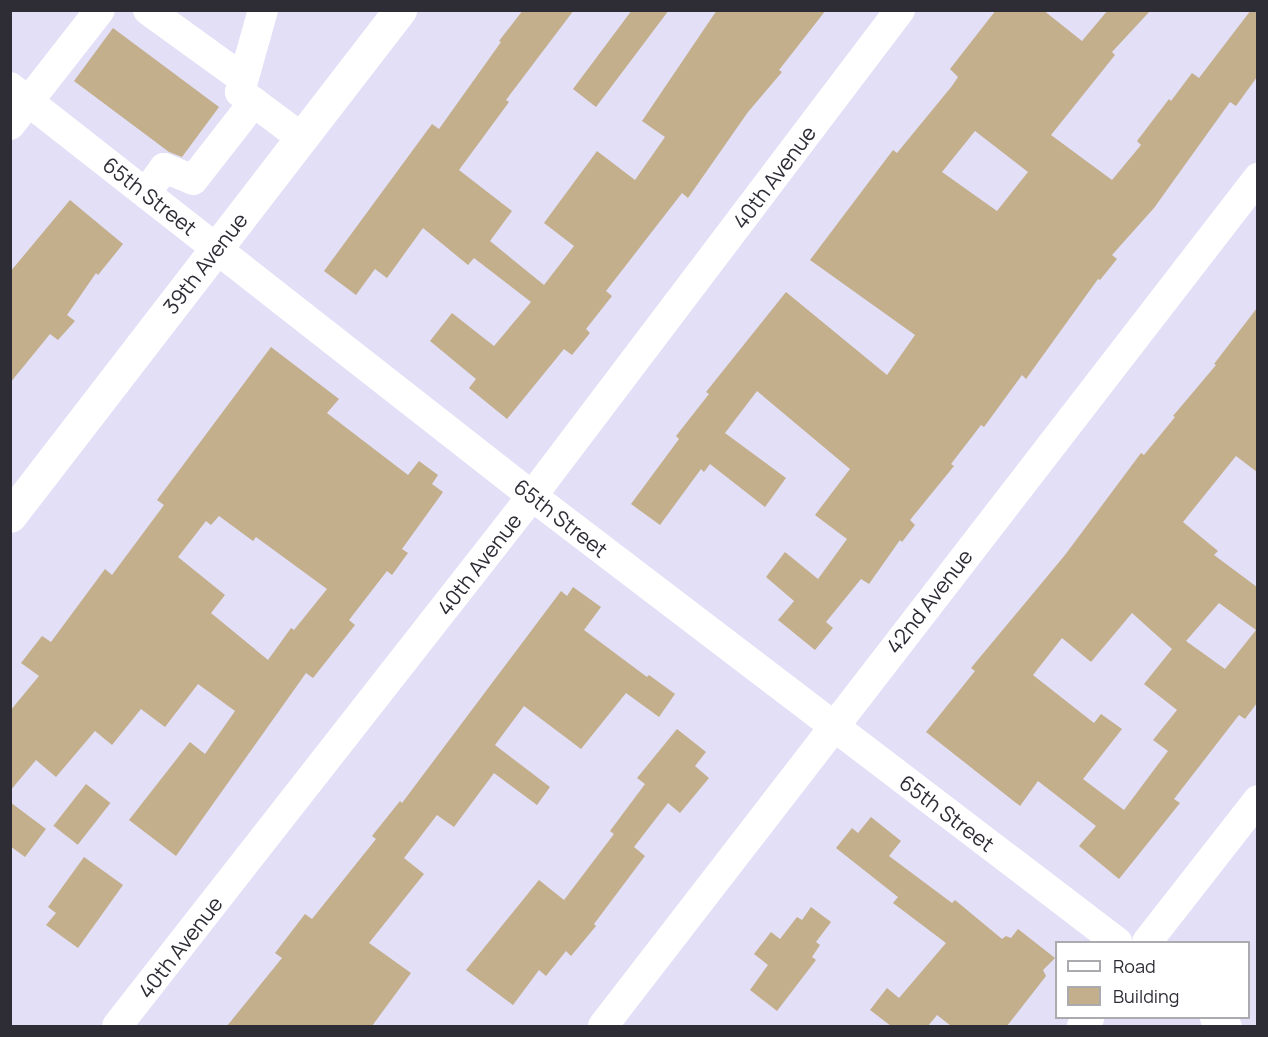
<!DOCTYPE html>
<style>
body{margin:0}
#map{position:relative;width:1268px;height:1037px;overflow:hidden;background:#e2dff7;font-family:Manrope,sans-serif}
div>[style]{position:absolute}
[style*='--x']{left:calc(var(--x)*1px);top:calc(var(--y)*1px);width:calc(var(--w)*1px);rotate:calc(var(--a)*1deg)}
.building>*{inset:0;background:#c3af8b;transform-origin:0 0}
.minor>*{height:30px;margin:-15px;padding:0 15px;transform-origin:15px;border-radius:15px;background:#fff}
.major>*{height:33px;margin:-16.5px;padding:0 16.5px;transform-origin:16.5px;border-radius:16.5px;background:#fff}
span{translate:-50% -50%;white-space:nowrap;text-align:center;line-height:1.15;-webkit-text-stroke:4.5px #fff;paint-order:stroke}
.street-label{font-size:21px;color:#2e2d36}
.frame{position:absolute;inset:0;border:12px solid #2e2d36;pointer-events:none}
.legend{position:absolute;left:1055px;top:941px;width:195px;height:78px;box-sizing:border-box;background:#fff;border:2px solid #ababaf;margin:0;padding:8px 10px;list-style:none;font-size:18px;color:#2e2d36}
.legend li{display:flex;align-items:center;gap:12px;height:30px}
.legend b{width:30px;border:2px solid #ababaf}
</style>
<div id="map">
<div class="building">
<div style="clip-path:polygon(523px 10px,574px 10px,506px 100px,509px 102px,459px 170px,512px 211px,490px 241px,544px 285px,574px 246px,544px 223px,597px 151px,635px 180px,665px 137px,642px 121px,717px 10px,826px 10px,779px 70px,782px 72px,748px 112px,688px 198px,682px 193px,606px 291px,612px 296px,586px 329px,590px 333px,572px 355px,564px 349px,507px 419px,469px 388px,476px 379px,430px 341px,452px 313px,494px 346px,531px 302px,474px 258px,468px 265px,423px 228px,387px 278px,375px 269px,356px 295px,324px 271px,432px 124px,439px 129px,501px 42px,499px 41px)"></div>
<div style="clip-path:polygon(632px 10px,669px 10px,596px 107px,573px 89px)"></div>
<div style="clip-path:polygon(evenodd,996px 10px,1043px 10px,1082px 41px,1108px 10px,1151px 10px,1112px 52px,1115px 55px,1051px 135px,1112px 180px,1141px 145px,1137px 141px,1169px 99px,1171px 101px,1192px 73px,1199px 78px,1251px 10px,1257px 10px,1257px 77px,1236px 106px,1230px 102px,1154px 208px,1112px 255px,1117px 259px,1100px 280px,1098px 279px,1026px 379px,1022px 375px,984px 427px,981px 425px,951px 464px,954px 466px,910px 520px,915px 525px,902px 542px,900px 540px,869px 584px,861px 579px,826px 622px,833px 628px,815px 650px,778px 620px,794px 601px,766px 577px,785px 552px,818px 579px,847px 539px,815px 515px,850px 469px,757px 391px,725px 433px,786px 478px,765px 507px,710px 464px,704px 472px,701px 469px,660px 525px,631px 504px,679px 439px,676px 436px,709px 394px,706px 392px,786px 292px,887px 375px,915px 335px,810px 260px,893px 150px,897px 153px,952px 86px,958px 77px,950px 69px,996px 10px,975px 131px,1028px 172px,997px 211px,942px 172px,975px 131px)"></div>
<div style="clip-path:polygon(113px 28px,219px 107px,182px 157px,169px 152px,74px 81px)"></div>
<div style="clip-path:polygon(70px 200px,123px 244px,98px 275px,96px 273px,67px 315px,75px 321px,58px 340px,50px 334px,10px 383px,10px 272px)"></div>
<div style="clip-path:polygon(evenodd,1257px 308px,1257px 472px,1236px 456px,1183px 522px,1218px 551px,1214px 555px,1257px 587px,1257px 703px,1245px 719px,1239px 715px,1174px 799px,1180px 803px,1119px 879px,1079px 846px,1096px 826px,1038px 781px,1020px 806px,926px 732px,975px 671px,971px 668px,1065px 555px,1141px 453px,1144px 455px,1175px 417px,1173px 416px,1216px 365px,1214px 364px,1257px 308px,1219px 603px,1256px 630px,1225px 669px,1186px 641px,1219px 603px,1257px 308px,1132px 613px,1172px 649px,1144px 684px,1177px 710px,1153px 740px,1168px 751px,1124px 810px,1083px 779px,1122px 729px,1101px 714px,1094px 723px,1033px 675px,1062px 638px,1091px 662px,1132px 613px)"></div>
<div style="clip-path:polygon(evenodd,271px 347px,339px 399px,327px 413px,408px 475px,419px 461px,438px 475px,432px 484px,443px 492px,402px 549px,408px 553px,392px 575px,387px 571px,349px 620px,355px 625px,313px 678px,306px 673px,176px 856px,129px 820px,190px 742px,205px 754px,235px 711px,198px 684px,165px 727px,141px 709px,112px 745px,95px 731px,56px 777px,36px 760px,10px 791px,10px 711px,39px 676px,21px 663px,42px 636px,51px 642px,105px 569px,112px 575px,164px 505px,157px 500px,271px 347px,219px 516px,253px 541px,256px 537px,327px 589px,294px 630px,291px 628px,268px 660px,211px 613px,225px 595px,178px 557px,206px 521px,211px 525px,219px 516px)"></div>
<div style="clip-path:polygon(573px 587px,601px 607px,584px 630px,647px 677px,649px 675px,675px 694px,659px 717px,626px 693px,581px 749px,524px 706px,495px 745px,550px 787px,537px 805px,494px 773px,454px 827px,437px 815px,404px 858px,424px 874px,369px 943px,411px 973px,372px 1026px,227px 1026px,282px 958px,275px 953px,305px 914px,312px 919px,376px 839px,372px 836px,400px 801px,402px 803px,561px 591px,567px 596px)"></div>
<div style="clip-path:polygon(677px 729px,706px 752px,695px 766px,709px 778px,680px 813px,668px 803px,634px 847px,645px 856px,594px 924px,596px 926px,571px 956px,566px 951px,546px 976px,539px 970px,513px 1005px,466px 970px,539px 880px,564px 900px,614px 834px,610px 831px,645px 784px,637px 778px)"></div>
<div style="left:86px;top:784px;width:31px;height:53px;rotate:38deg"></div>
<div style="clip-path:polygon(10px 802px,46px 829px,25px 857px,10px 846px)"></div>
<div style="clip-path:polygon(871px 817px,901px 841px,889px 856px,952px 903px,955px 900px,1002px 939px,1006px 936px,1011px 938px,1018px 929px,1055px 958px,1043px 970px,1046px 976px,1007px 1026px,951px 1026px,937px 1015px,928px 1026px,891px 1026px,870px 1010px,887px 988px,899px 998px,946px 943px,893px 903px,898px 897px,836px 848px,852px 828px,858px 833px)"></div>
<div style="clip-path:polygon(84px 857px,123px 885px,78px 948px,46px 925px,56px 913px,48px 907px)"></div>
<div style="clip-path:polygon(811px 907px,831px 922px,816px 942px,820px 945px,812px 957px,816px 960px,777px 1011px,750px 990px,768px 965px,754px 954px,771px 932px,780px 939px,797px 917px,802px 920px)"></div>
</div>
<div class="minor">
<div style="--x:148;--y:10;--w:116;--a:35.9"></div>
<div style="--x:263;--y:10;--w:85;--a:105.7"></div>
<div style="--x:240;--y:92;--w:77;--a:36.6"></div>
<div style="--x:10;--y:87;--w:663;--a:38.08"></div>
<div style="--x:532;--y:496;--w:736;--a:37.32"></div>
<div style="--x:10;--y:125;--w:146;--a:-52"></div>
<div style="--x:146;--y:193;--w:31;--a:-54"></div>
<div style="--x:164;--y:168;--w:31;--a:22"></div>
<div style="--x:193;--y:180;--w:99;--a:-52"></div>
<div style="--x:1147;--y:942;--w:180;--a:-52"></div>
<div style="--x:1215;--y:1018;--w:14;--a:34"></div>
<div style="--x:117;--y:1026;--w:673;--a:-51.94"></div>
<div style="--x:532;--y:496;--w:610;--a:-52.87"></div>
<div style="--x:603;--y:1026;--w:1072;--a:-52.32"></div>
<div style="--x:1082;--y:1026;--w:11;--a:-49"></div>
</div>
<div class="major">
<div style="--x:10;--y:516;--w:639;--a:-52.38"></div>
</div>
<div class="street-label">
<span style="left:774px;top:177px;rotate:-53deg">40th Avenue</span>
<span style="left:150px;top:196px;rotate:38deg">65th Street</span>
<span style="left:205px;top:263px;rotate:-52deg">39th Avenue</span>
<span style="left:561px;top:518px;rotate:38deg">65th Street</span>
<span style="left:479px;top:564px;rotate:-52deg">40th Avenue</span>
<span style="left:929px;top:601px;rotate:-52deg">42nd Avenue</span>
<span style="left:947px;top:813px;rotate:37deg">65th Street</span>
<span style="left:180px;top:947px;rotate:-52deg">40th Avenue</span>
</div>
<div class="frame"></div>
<ul class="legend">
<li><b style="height:8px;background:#fff"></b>Road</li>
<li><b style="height:16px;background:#c3af8b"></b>Building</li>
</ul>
</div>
